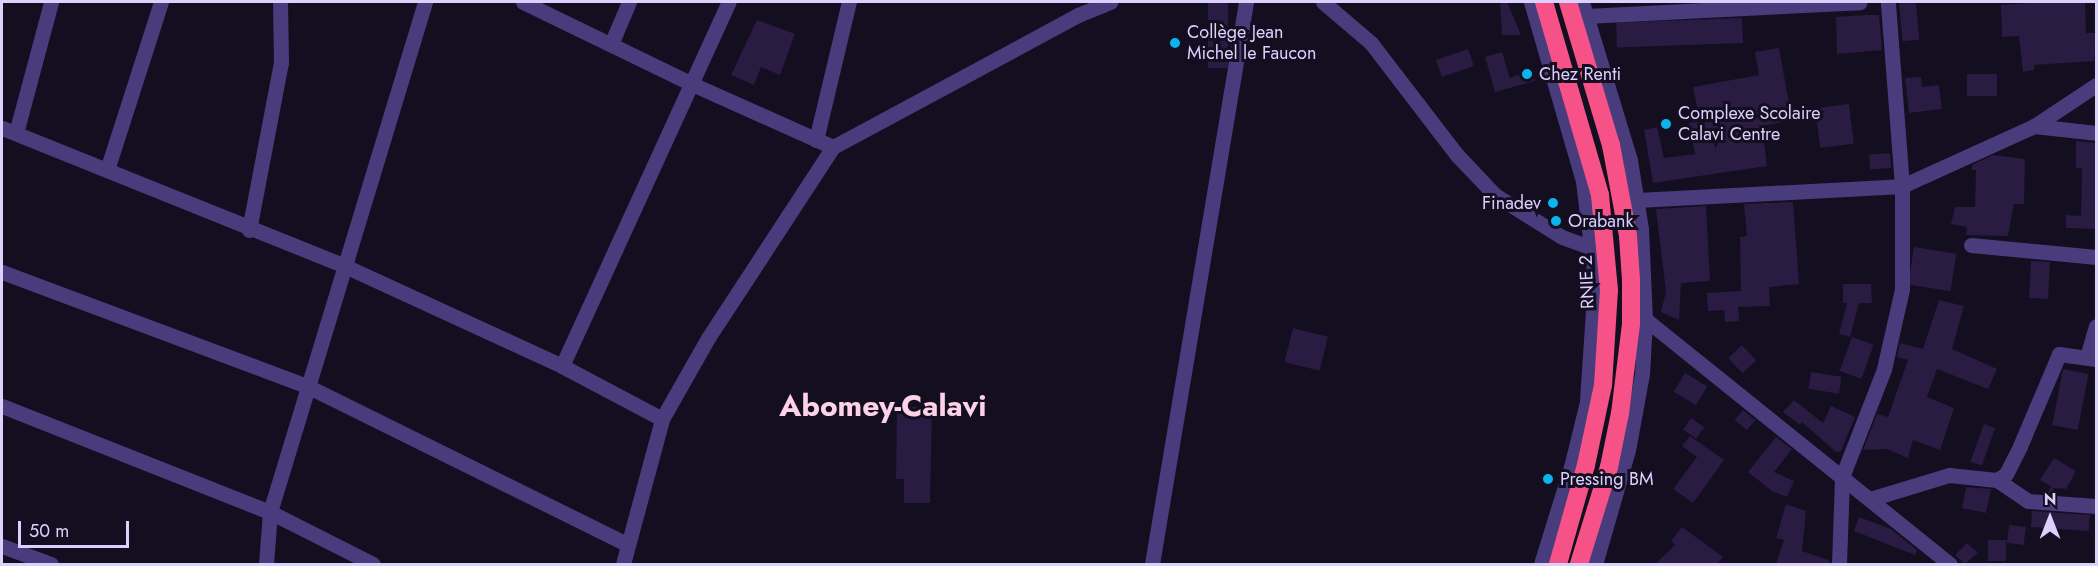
<!DOCTYPE html>
<meta charset="utf-8">
<style>
body{margin:0}
#map{position:relative;width:2098px;height:566px;overflow:hidden;background:#140e21;font-family:Jost,sans-serif}
div>[style]{position:absolute}
[style*='--x']{left:calc(var(--x)*1px);top:calc(var(--y)*1px);width:calc(var(--w)*1px);rotate:calc(var(--a)*1deg)}
.building>*{inset:0;background:#291b41;transform-origin:0 0}
.minor>*{height:15px;margin:-7.5px;padding:0 7.5px;transform-origin:7.5px;border-radius:7.5px;background:#483c7d}
.highway>*{height:18px;margin:-9px;padding:0 9px;transform-origin:9px;border-radius:9px;background:#f65288}
.dots>*{width:16px;height:16px;translate:-50% -50%;box-sizing:border-box;border:3px solid #140e21;border-radius:50%}
span{translate:-50% -50%;white-space:nowrap;text-align:center;line-height:1.15;-webkit-text-stroke:6px #140e21;paint-order:stroke}
.poi-label{font-size:18px;color:#dcd0fd}
.left{translate:0 -50%;text-align:left}
.right{translate:-100% -50%;text-align:right}
.street-label{font-size:18px;color:#dcd0fd}
.town-label{font-size:30px;color:#fdd2e7;font-weight:700}
.frame{position:absolute;inset:0;border:3px solid #dcd0fd;pointer-events:none}
.north{position:absolute;left:2020px;top:488px;width:60px;height:60px;-webkit-text-stroke:4px #140e21;paint-order:stroke;rotate:0deg;font-size:16px;font-weight:700;line-height:24px;text-align:center;color:#dcd0fd}
.north::after{content:'';display:block;margin:auto;width:21px;height:27px;background:#dcd0fd;clip-path:polygon(50% 0,100% 100%,50% 72%,0 100%)}
.scale{position:absolute;left:18px;top:521px;width:111px;height:27px;box-sizing:border-box;border:3px solid #dcd0fd;border-top:0;padding-left:8px;font-size:18px;line-height:21px;white-space:nowrap;color:#dcd0fd;-webkit-text-stroke:4px #140e21;paint-order:stroke}
</style>
<div id="map">
<div class="building">
<div style="left:1208px;top:2px;width:20px;height:66px"></div>
<div style="clip-path:polygon(1500px 2px,1507px 2px,1521px 35px,1502px 35px)"></div>
<div style="left:1916px;top:2px;width:38px;height:17px;rotate:85deg"></div>
<div style="clip-path:polygon(2039px 2px,2085px 2px,2086px 33px,2097px 33px,2094px 61px,2034px 65px,2034px 70px,2023px 72px,2019px 36px,2002px 37px,2001px 5px)"></div>
<div style="clip-path:polygon(1865px 15px,1879px 15px,1882px 50px,1837px 54px,1836px 17px)"></div>
<div style="left:1742px;top:18px;width:25px;height:126px;rotate:88deg"></div>
<div style="clip-path:polygon(757px 20px,795px 34px,780px 75px,761px 67px,754px 85px,731px 75px)"></div>
<div style="clip-path:polygon(1779px 48px,1792px 120px,1762px 126px,1767px 166px,1653px 183px,1644px 130px,1657px 127px,1664px 158px,1695px 154px,1689px 123px,1700px 121px,1693px 87px,1759px 75px,1755px 52px)"></div>
<div style="left:1468px;top:49px;width:18px;height:34px;rotate:71deg"></div>
<div style="clip-path:polygon(1502px 52px,1510px 78px,1530px 70px,1535px 81px,1495px 92px,1485px 57px)"></div>
<div style="left:1967px;top:74px;width:30px;height:22px"></div>
<div style="clip-path:polygon(1921px 77px,1922px 87px,1939px 85px,1942px 109px,1909px 113px,1905px 78px)"></div>
<div style="left:1849px;top:104px;width:40px;height:34px;rotate:83deg"></div>
<div style="clip-path:polygon(2076px 141px,2097px 143px,2097px 229px,2066px 228px,2066px 215px,2081px 216px,2082px 168px,2076px 168px)"></div>
<div style="left:1890px;top:153px;width:15px;height:21px;rotate:86deg"></div>
<div style="clip-path:polygon(1993px 155px,2025px 159px,2024px 204px,2014px 204px,2008px 236px,1966px 235px,1967px 227px,1951px 224px,1955px 207px,1975px 207px,1976px 170px,1972px 170px,1972px 165px)"></div>
<div style="clip-path:polygon(1793px 202px,1799px 284px,1769px 287px,1770px 306px,1738px 307px,1739px 321px,1725px 322px,1724px 310px,1708px 311px,1707px 293px,1741px 291px,1740px 237px,1747px 236px,1744px 204px)"></div>
<div style="clip-path:polygon(1706px 206px,1710px 281px,1681px 283px,1679px 320px,1661px 312px,1666px 292px,1656px 209px)"></div>
<div style="left:1914px;top:247px;width:43px;height:38px;rotate:9deg"></div>
<div style="left:2031px;top:261px;width:19px;height:37px;rotate:3deg"></div>
<div style="clip-path:polygon(1843px 284px,1871px 284px,1872px 303px,1859px 303px,1850px 337px,1839px 334px,1847px 303px,1843px 303px)"></div>
<div style="clip-path:polygon(1939px 300px,1964px 306px,1952px 349px,1997px 369px,1988px 389px,1937px 369px,1927px 397px,1954px 408px,1940px 450px,1913px 440px,1908px 458px,1887px 449px,1863px 450px,1877px 414px,1888px 417px,1908px 360px,1897px 357px,1900px 343px,1923px 349px)"></div>
<div style="left:1293px;top:328px;width:36px;height:35px;rotate:14deg"></div>
<div style="left:1852px;top:337px;width:23px;height:36px;rotate:20deg"></div>
<div style="left:1742px;top:345px;width:21px;height:19px;rotate:47deg"></div>
<div style="left:2063px;top:369px;width:26px;height:57px;rotate:11deg"></div>
<div style="left:1811px;top:372px;width:31px;height:17px;rotate:9deg"></div>
<div style="left:1685px;top:373px;width:26px;height:22px;rotate:31deg"></div>
<div style="clip-path:polygon(1794px 400px,1823px 423px,1831px 406px,1855px 417px,1841px 451px,1836px 452px,1802px 422px,1800px 425px,1783px 412px)"></div>
<div style="clip-path:polygon(897px 407px,932px 407px,930px 503px,904px 503px,904px 479px,896px 479px)"></div>
<div style="left:1743px;top:410px;width:16px;height:13px;rotate:40deg"></div>
<div style="left:1691px;top:418px;width:16px;height:14px;rotate:35deg"></div>
<div style="left:1984px;top:424px;width:12px;height:40px;rotate:20deg"></div>
<div style="clip-path:polygon(1690px 436px,1724px 460px,1693px 503px,1673px 489px,1697px 457px,1682px 446px)"></div>
<div style="clip-path:polygon(1776px 437px,1792px 449px,1774px 472px,1794px 481px,1787px 497px,1772px 491px,1748px 472px)"></div>
<div style="clip-path:polygon(2054px 458px,2076px 471px,2066px 489px,2053px 488px,2053px 493px,2048px 493px,2051px 486px,2040px 480px)"></div>
<div style="clip-path:polygon(1966px 487px,1991px 489px,1986px 513px,1962px 508px)"></div>
<div style="clip-path:polygon(1786px 504px,1806px 511px,1802px 551px,1829px 560px,1829px 564px,1776px 564px,1784px 540px,1776px 538px)"></div>
<div style="left:2032px;top:511px;width:58px;height:16px;rotate:4deg"></div>
<div style="clip-path:polygon(1859px 517px,1891px 529px,1917px 550px,1915px 555px,1854px 531px)"></div>
<div style="left:2009px;top:525px;width:17px;height:18px;rotate:7deg"></div>
<div style="clip-path:polygon(1682px 527px,1723px 557px,1717px 564px,1655px 564px,1675px 545px,1671px 541px)"></div>
<div style="left:1988px;top:540px;width:18px;height:21px"></div>
<div style="clip-path:polygon(1967px 543px,1978px 553px,1965px 564px,1955px 555px)"></div>
</div>
<div class="minor">
<div style="--x:523;--y:2;--w:188;--a:25.9"></div>
<div style="--x:692;--y:84;--w:154;--a:24.1"></div>
<div style="--x:1323;--y:2;--w:63;--a:40.5"></div>
<div style="--x:1371;--y:43;--w:141;--a:52.5"></div>
<div style="--x:1457;--y:155;--w:55;--a:46.5"></div>
<div style="--x:1495;--y:195;--w:79;--a:32.1"></div>
<div style="--x:1562;--y:237;--w:33;--a:20"></div>
<div style="--x:1531;--y:2;--w:186;--a:73.8"></div>
<div style="--x:1583;--y:181;--w:100;--a:83.1"></div>
<div style="--x:1595;--y:280;--w:122;--a:93.8"></div>
<div style="--x:1587;--y:402;--w:67;--a:103.8"></div>
<div style="--x:1571;--y:467;--w:102;--a:107.2"></div>
<div style="--x:1582;--y:2;--w:165;--a:73.1"></div>
<div style="--x:1630;--y:160;--w:70;--a:80.9"></div>
<div style="--x:1641;--y:229;--w:90;--a:87.5"></div>
<div style="--x:1645;--y:319;--w:55;--a:93.1"></div>
<div style="--x:1642;--y:374;--w:77;--a:100.4"></div>
<div style="--x:1628;--y:450;--w:119;--a:106.1"></div>
<div style="--x:1586;--y:16;--w:274;--a:-2.9"></div>
<div style="--x:612;--y:42;--w:43;--a:-67"></div>
<div style="--x:2034;--y:126;--w:62;--a:6.4"></div>
<div style="--x:2;--y:128;--w:372;--a:21.9"></div>
<div style="--x:347;--y:267;--w:237;--a:24.7"></div>
<div style="--x:562;--y:366;--w:113;--a:27.9"></div>
<div style="--x:16;--y:133;--w:136;--a:-75"></div>
<div style="--x:816;--y:140;--w:142;--a:-76.6"></div>
<div style="--x:107;--y:170;--w:176;--a:-72.2"></div>
<div style="--x:1637;--y:200;--w:265;--a:-3"></div>
<div style="--x:1902;--y:186;--w:145;--a:-24.4"></div>
<div style="--x:2034;--y:126;--w:74;--a:-33.5"></div>
<div style="--x:249;--y:230;--w:170;--a:-79.2"></div>
<div style="--x:281;--y:63;--w:61;--a:-90.9"></div>
<div style="--x:1971;--y:245;--w:126;--a:5.5"></div>
<div style="--x:2;--y:272;--w:326;--a:20.5"></div>
<div style="--x:307;--y:386;--w:357;--a:26.3"></div>
<div style="--x:1645;--y:319;--w:391;--a:38.8"></div>
<div style="--x:2087;--y:357;--w:32;--a:-74"></div>
<div style="--x:562;--y:366;--w:400;--a:-65.4"></div>
<div style="--x:2;--y:406;--w:288;--a:21.6"></div>
<div style="--x:270;--y:512;--w:115;--a:26.8"></div>
<div style="--x:1997;--y:480;--w:37;--a:34"></div>
<div style="--x:2028;--y:501;--w:68;--a:4.2"></div>
<div style="--x:1870;--y:499;--w:83;--a:-16.9"></div>
<div style="--x:1949;--y:475;--w:48;--a:5.9"></div>
<div style="--x:1997;--y:480;--w:11;--a:-34"></div>
<div style="--x:2006;--y:474;--w:31;--a:-63"></div>
<div style="--x:2020;--y:446;--w:100;--a:-67"></div>
<div style="--x:2059;--y:354;--w:37;--a:8"></div>
<div style="--x:2;--y:546;--w:52;--a:20.2"></div>
<div style="--x:266;--y:564;--w:52;--a:-85.6"></div>
<div style="--x:270;--y:512;--w:533;--a:-73.09"></div>
<div style="--x:623;--y:564;--w:150;--a:-74.9"></div>
<div style="--x:662;--y:419;--w:93;--a:-60.4"></div>
<div style="--x:708;--y:338;--w:228;--a:-56.8"></div>
<div style="--x:833;--y:147;--w:278;--a:-28.3"></div>
<div style="--x:1078;--y:15;--w:35;--a:-22"></div>
<div style="--x:1152;--y:564;--w:570;--a:-80.5"></div>
<div style="--x:1839;--y:564;--w:87;--a:-88"></div>
<div style="--x:1842;--y:477;--w:116;--a:-68.7"></div>
<div style="--x:1884;--y:369;--w:82;--a:-77.3"></div>
<div style="--x:1902;--y:289;--w:103;--a:-90"></div>
<div style="--x:1902;--y:186;--w:185;--a:-94.4"></div>
</div>
<div class="highway">
<div style="--x:1544;--y:2;--w:201;--a:73.8"></div>
<div style="--x:1600;--y:195;--w:95;--a:84.6"></div>
<div style="--x:1609;--y:290;--w:95;--a:93.6"></div>
<div style="--x:1603;--y:385;--w:82;--a:102"></div>
<div style="--x:1586;--y:465;--w:103;--a:105.8"></div>
<div style="--x:1568;--y:2;--w:149;--a:73.3"></div>
<div style="--x:1611;--y:145;--w:93;--a:79.4"></div>
<div style="--x:1628;--y:236;--w:44;--a:86.1"></div>
<div style="--x:1631;--y:280;--w:44;--a:90"></div>
<div style="--x:1631;--y:324;--w:90;--a:97"></div>
<div style="--x:1620;--y:413;--w:55;--a:101.5"></div>
<div style="--x:1609;--y:467;--w:102;--a:107.2"></div>
</div>
<div class="dots">
<div style="left:1175px;top:43px;background:#0cb4ed"></div>
<div style="left:1527px;top:74px;background:#0cb4ed"></div>
<div style="left:1666px;top:124px;background:#0cb4ed"></div>
<div style="left:1553px;top:203px;background:#0cb4ed"></div>
<div style="left:1556px;top:221px;background:#0cb4ed"></div>
<div style="left:1548px;top:479px;background:#0cb4ed"></div>
</div>
<div class="poi-label">
<span class="left" style="left:1187px;top:43px">Collège Jean<br>Michel le Faucon</span>
<span class="left" style="left:1539px;top:74px">Chez Renti</span>
<span class="left" style="left:1678px;top:124px">Complexe Scolaire<br>Calavi Centre</span>
<span class="right" style="left:1541px;top:203px">Finadev</span>
<span class="left" style="left:1568px;top:221px">Orabank</span>
<span class="left" style="left:1560px;top:479px">Pressing BM</span>
</div>
<div class="street-label">
<span style="left:1587px;top:282px;rotate:-92deg">RNIE 2</span>
</div>
<div class="town-label">
<span style="left:883px;top:406px">Abomey-Calavi</span>
</div>
<div class="frame"></div>
<div class="north">N</div>
<div class="scale">50 m</div>
</div>
